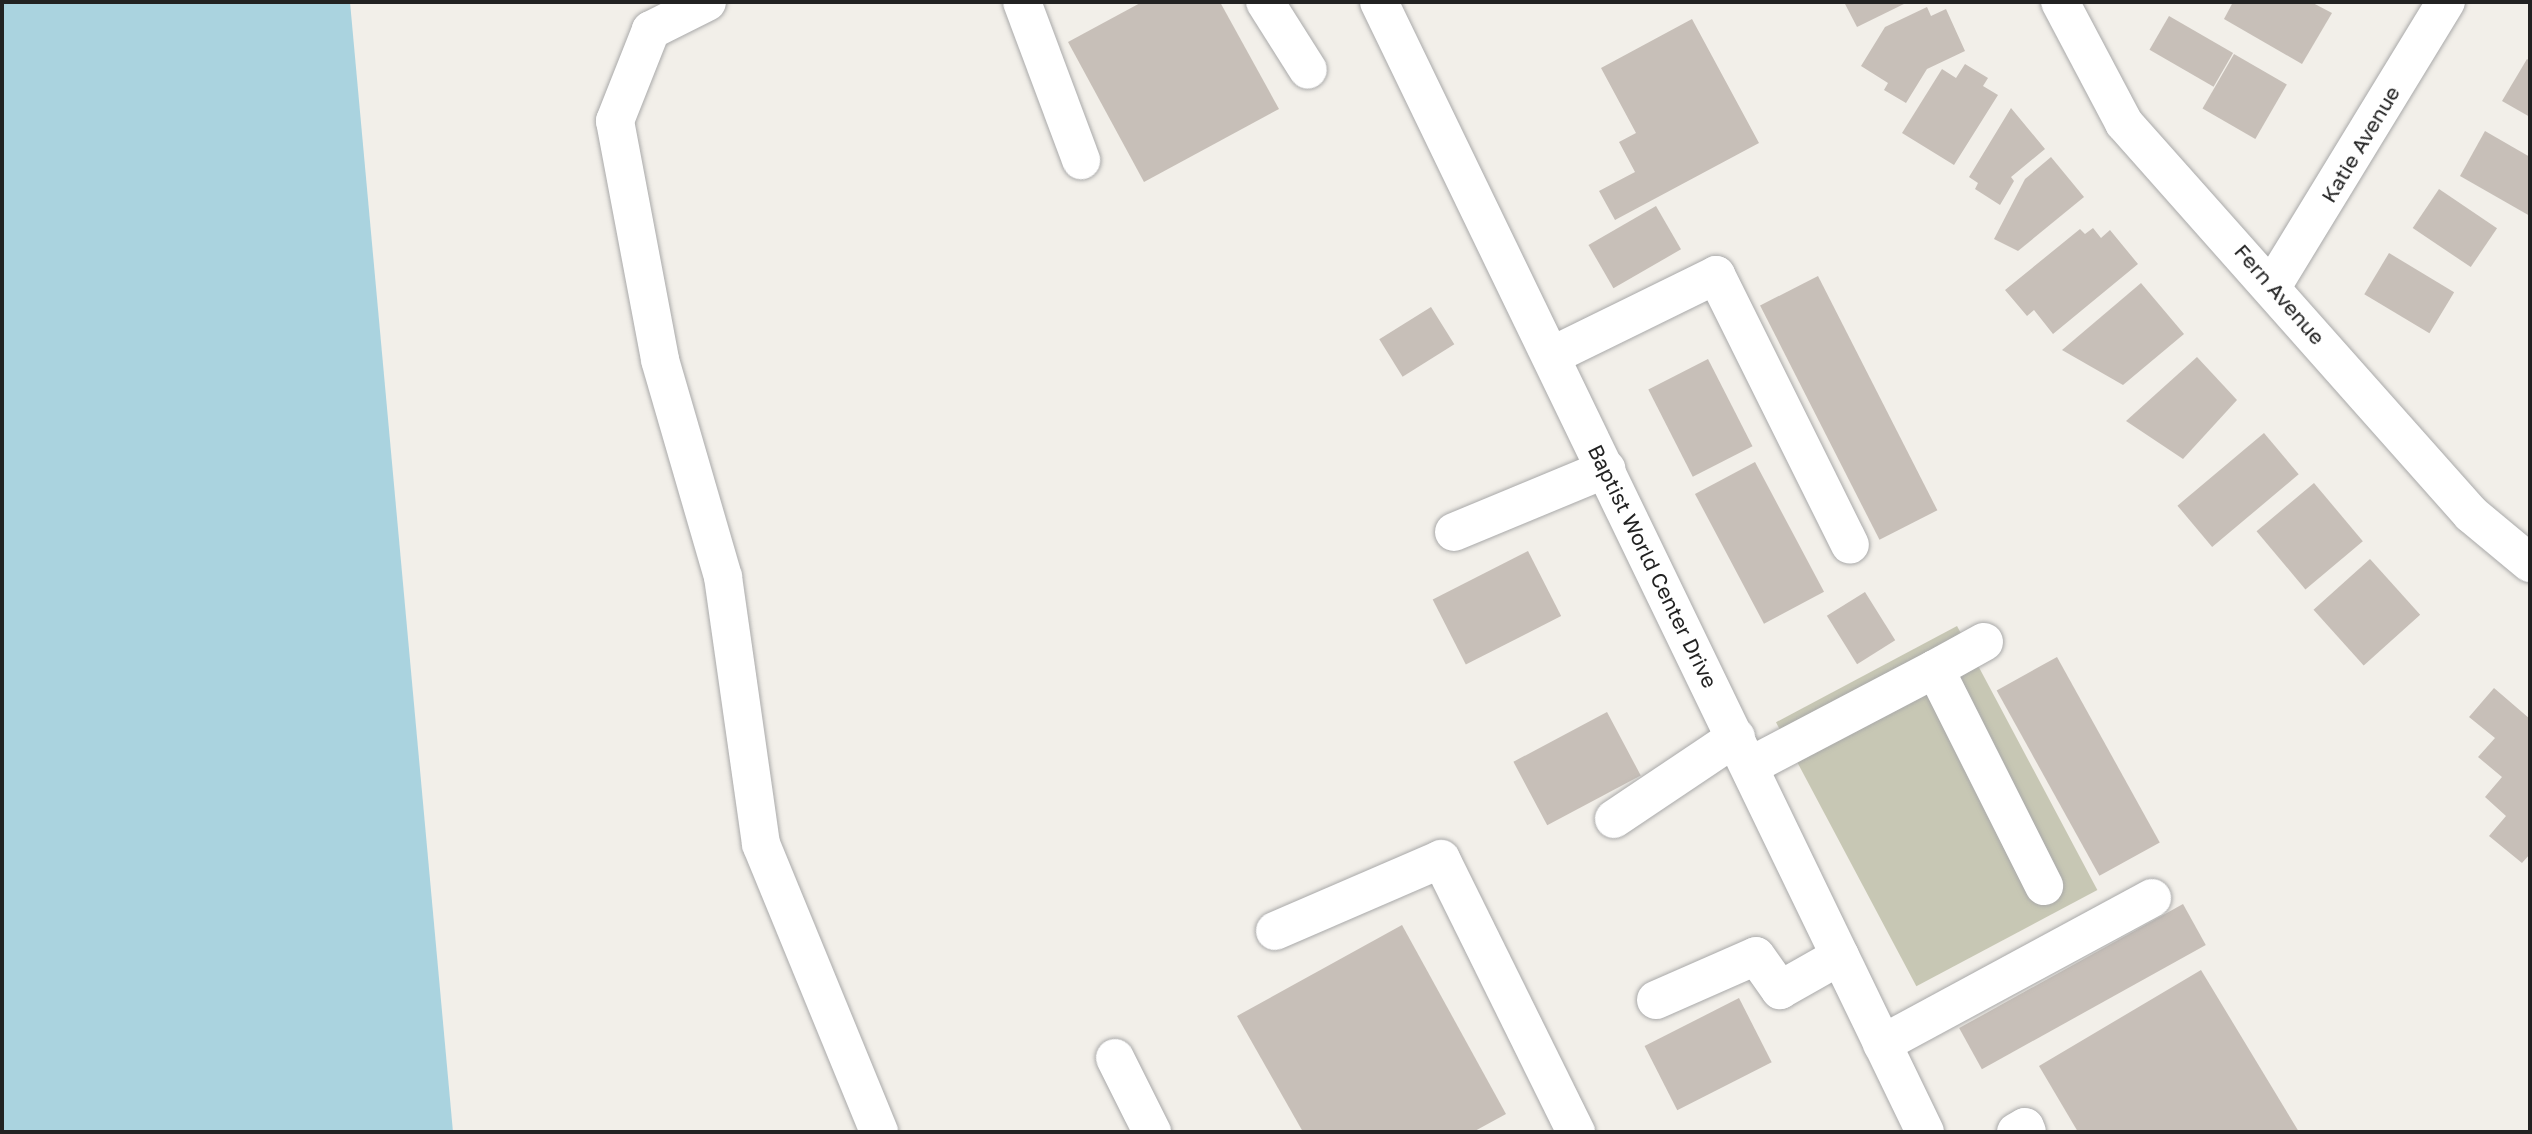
<!DOCTYPE html>
<style>
body{margin:0}
#map{position:relative;width:2532px;height:1134px;overflow:hidden;background:#f2efe9;font-family:"Golos Text",sans-serif}
div>[style]{position:absolute}
[style*='--x']{left:calc(var(--x)*1px);top:calc(var(--y)*1px);width:calc(var(--w)*1px);rotate:calc(var(--a)*1deg)}
.construction>*{inset:0;background:#c7c7b4;transform-origin:0 0}
.water>*{inset:0;background:#aad3df}
.building>*{inset:0;background:#c7bfb8;transform-origin:0 0}
.roads{filter:drop-shadow(0 0 2px #a9a9a9) drop-shadow(0 0 2px #a9a9a9)}
.minor>*{height:38px;margin:-19px;padding:0 19px;transform-origin:19px;border-radius:19px;background:#fff}
span{translate:-50% -50%;white-space:nowrap;text-align:center;line-height:1.15;-webkit-text-stroke:5px #fff;paint-order:stroke}
.street-label{font-size:21px;color:#222}
.frame{position:absolute;inset:0;border:4px solid #222;pointer-events:none}
</style>
<div id="map">
<div class="construction">
<div style="left:1957px;top:626px;width:299px;height:205px;rotate:62deg"></div>
</div>
<div class="water">
<div style="clip-path:polygon(2px 2px,350px 2px,453px 1132px,2px 1132px)"></div>
</div>
<div class="building">
<div style="clip-path:polygon(1142px 2px,1220px 2px,1279px 109px,1144px 182px,1068px 42px)"></div>
<div style="clip-path:polygon(1844px 2px,1908px 2px,1857px 27px)"></div>
<div style="clip-path:polygon(2233px 2px,2311px 2px,2332px 13px,2302px 64px,2224px 19px)"></div>
<div style="clip-path:polygon(1927px 7px,1931px 16px,1946px 9px,1965px 51px,1927px 69px,1906px 103px,1884px 90px,1888px 83px,1861px 66px,1885px 27px)"></div>
<div style="left:2169px;top:16px;width:74px;height:39px;rotate:30deg"></div>
<div style="clip-path:polygon(1692px 19px,1759px 143px,1615px 220px,1599px 191px,1635px 172px,1619px 142px,1636px 133px,1601px 68px)"></div>
<div style="left:2234px;top:54px;width:61px;height:63px;rotate:30deg"></div>
<div style="clip-path:polygon(2527px 59px,2530px 61px,2530px 117px,2502px 101px)"></div>
<div style="clip-path:polygon(1965px 64px,1988px 78px,1983px 86px,1998px 95px,1954px 165px,1902px 133px,1942px 69px,1956px 78px)"></div>
<div style="clip-path:polygon(2011px 108px,2045px 149px,2011px 177px,2014px 181px,2000px 205px,1975px 189px,1978px 183px,1969px 177px)"></div>
<div style="clip-path:polygon(2485px 131px,2530px 157px,2530px 216px,2460px 176px)"></div>
<div style="clip-path:polygon(2051px 157px,2084px 197px,2018px 251px,1994px 239px,2025px 179px)"></div>
<div style="left:2439px;top:189px;width:70px;height:47px;rotate:34deg"></div>
<div style="left:1656px;top:206px;width:50px;height:78px;rotate:60deg"></div>
<div style="clip-path:polygon(2093px 228px,2101px 238px,2110px 230px,2138px 264px,2053px 334px,2034px 310px,2027px 316px,2005px 290px,2080px 229px,2085px 234px)"></div>
<div style="left:2389px;top:253px;width:76px;height:48px;rotate:31deg"></div>
<div style="left:1818px;top:276px;width:263px;height:65px;rotate:63deg"></div>
<div style="clip-path:polygon(2141px 283px,2184px 334px,2123px 385px,2062px 350px)"></div>
<div style="left:1431px;top:307px;width:44px;height:61px;rotate:58deg"></div>
<div style="clip-path:polygon(2197px 357px,2237px 400px,2183px 459px,2126px 421px)"></div>
<div style="left:1708px;top:359px;width:98px;height:67px;rotate:63deg"></div>
<div style="left:2264px;top:433px;width:54px;height:113px;rotate:50deg"></div>
<div style="left:1755px;top:462px;width:147px;height:68px;rotate:62deg"></div>
<div style="left:2314px;top:483px;width:76px;height:75px;rotate:50deg"></div>
<div style="left:1528px;top:551px;width:73px;height:107px;rotate:63deg"></div>
<div style="left:2370px;top:559px;width:75px;height:76px;rotate:48deg"></div>
<div style="left:1865px;top:592px;width:57px;height:45px;rotate:58deg"></div>
<div style="left:2057px;top:657px;width:212px;height:69px;rotate:61deg"></div>
<div style="clip-path:polygon(2494px 688px,2530px 719px,2530px 854px,2522px 863px,2489px 836px,2506px 816px,2485px 797px,2502px 777px,2478px 757px,2495px 738px,2469px 717px)"></div>
<div style="left:1607px;top:712px;width:72px;height:106px;rotate:62deg"></div>
<div style="left:2183px;top:904px;width:47px;height:256px;rotate:61deg"></div>
<div style="clip-path:polygon(1402px 925px,1506px 1114px,1473px 1132px,1303px 1132px,1237px 1016px)"></div>
<div style="clip-path:polygon(2201px 970px,2299px 1132px,2078px 1132px,2039px 1066px)"></div>
<div style="left:1739px;top:998px;width:72px;height:106px;rotate:63deg"></div>
</div>
<div class="roads">
<div class="minor">
<div style="--x:707;--y:2;--w:63;--a:153.4"></div>
<div style="--x:651;--y:30;--w:98;--a:111.6"></div>
<div style="--x:615;--y:121;--w:243;--a:79.3"></div>
<div style="--x:660;--y:360;--w:226;--a:73.8"></div>
<div style="--x:723;--y:577;--w:270;--a:81.9"></div>
<div style="--x:761;--y:844;--w:311;--a:67.7"></div>
<div style="--x:1022;--y:2;--w:169;--a:69.5"></div>
<div style="--x:1265;--y:2;--w:80;--a:57.7"></div>
<div style="--x:1379;--y:2;--w:1255;--a:64.21"></div>
<div style="--x:2060;--y:2;--w:137;--a:62.1"></div>
<div style="--x:2124;--y:123;--w:523;--a:48.41"></div>
<div style="--x:2471;--y:514;--w:77;--a:39.7"></div>
<div style="--x:2273;--y:285;--w:332;--a:-58.6"></div>
<div style="--x:1551;--y:356;--w:184;--a:-26.1"></div>
<div style="--x:1716;--y:275;--w:301;--a:63.6"></div>
<div style="--x:1454;--y:532;--w:165;--a:-22.5"></div>
<div style="--x:1935;--y:669;--w:56;--a:-28.9"></div>
<div style="--x:1750;--y:766;--w:209;--a:-27.7"></div>
<div style="--x:1935;--y:669;--w:243;--a:63.3"></div>
<div style="--x:1614;--y:819;--w:147;--a:-33.9"></div>
<div style="--x:1275;--y:931;--w:181;--a:-23.4"></div>
<div style="--x:1441;--y:859;--w:305;--a:63.7"></div>
<div style="--x:1656;--y:1000;--w:109;--a:-23.7"></div>
<div style="--x:1756;--y:956;--w:42;--a:54.8"></div>
<div style="--x:1780;--y:990;--w:69;--a:-29.5"></div>
<div style="--x:1882;--y:1044;--w:307;--a:-28.4"></div>
<div style="--x:1115;--y:1058;--w:83;--a:63.4"></div>
<div style="--x:2016;--y:1132;--w:10;--a:-29"></div>
<div style="--x:2025;--y:1127;--w:5;--a:68"></div>
</div>
</div>
<div class="street-label">
<span style="left:2360px;top:144px;rotate:-59deg">Katie Avenue</span>
<span style="left:2280px;top:294px;rotate:49deg">Fern Avenue</span>
<span style="left:1653px;top:566px;rotate:64deg">Baptist World Center Drive</span>
</div>
<div class="frame"></div>
</div>
